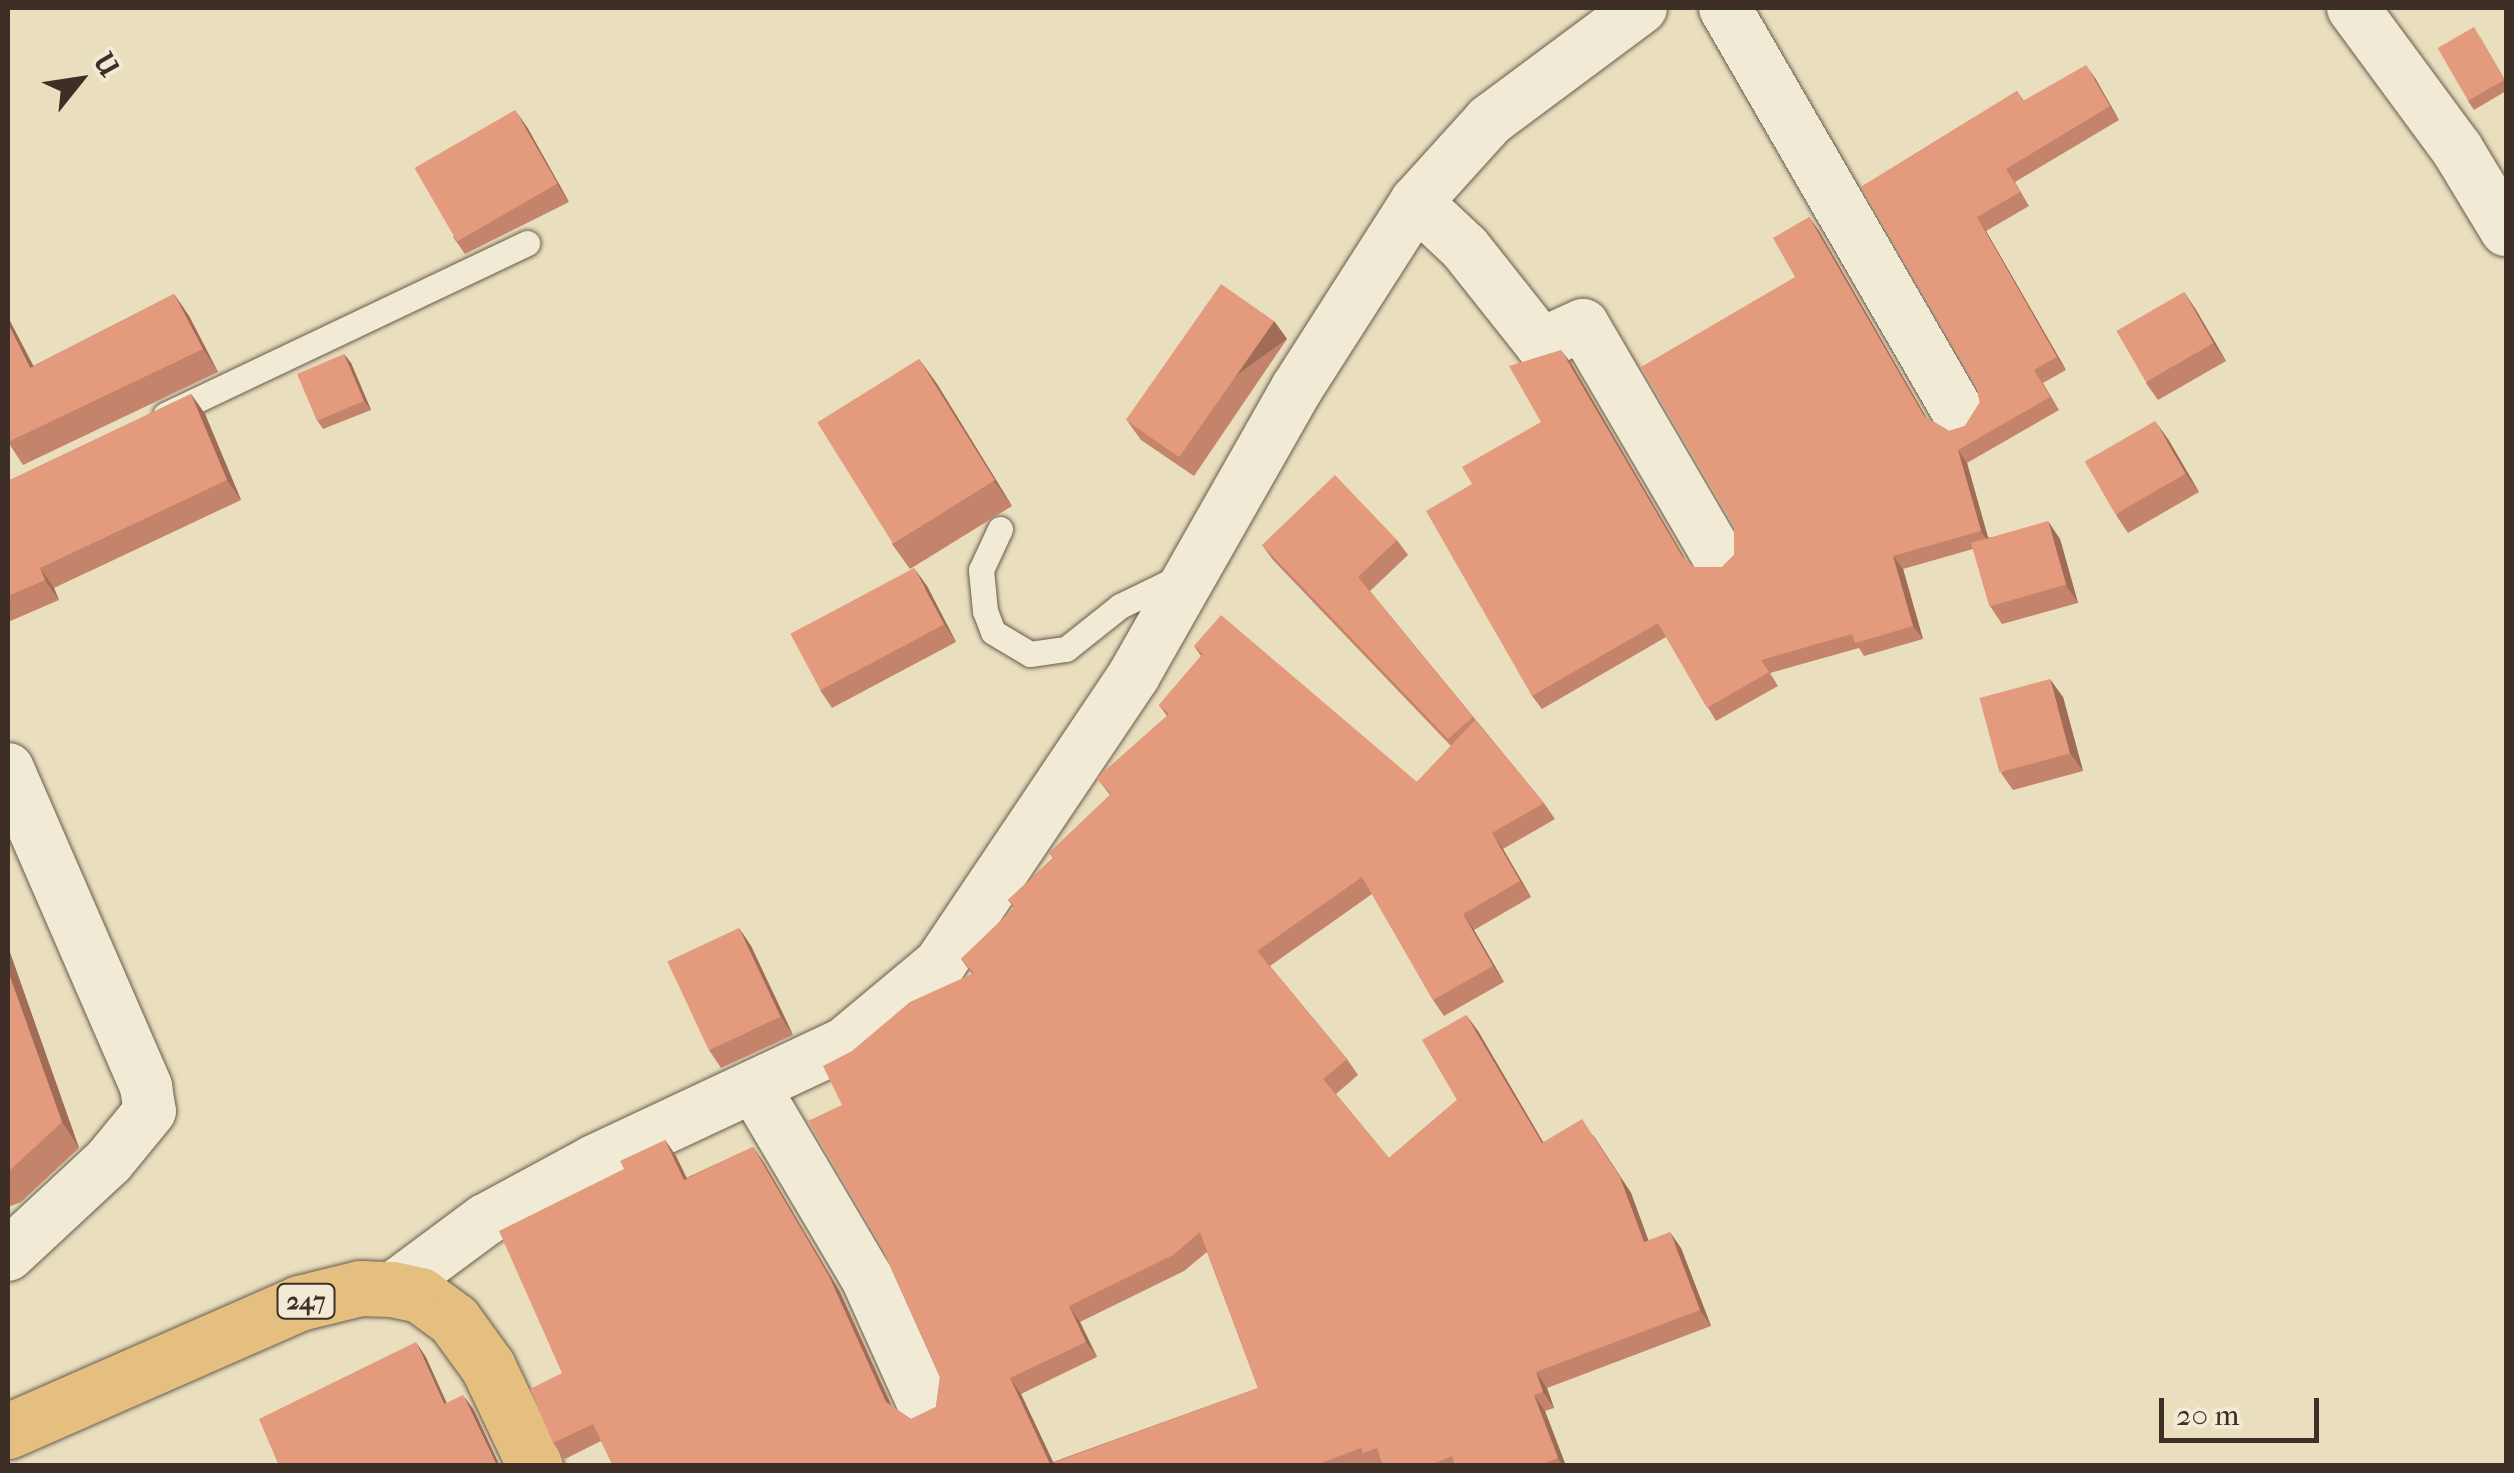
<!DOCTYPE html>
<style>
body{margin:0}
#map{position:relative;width:2514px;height:1473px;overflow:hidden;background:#e9debe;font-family:"IM FELL French Canon",serif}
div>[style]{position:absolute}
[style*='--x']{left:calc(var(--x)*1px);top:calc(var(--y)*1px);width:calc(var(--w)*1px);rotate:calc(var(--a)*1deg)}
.roads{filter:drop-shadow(0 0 2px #685b4c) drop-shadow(0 0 2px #685b4c)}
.service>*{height:25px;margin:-12.5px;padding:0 12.5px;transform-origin:12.5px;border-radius:12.5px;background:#f1ead5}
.minor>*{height:52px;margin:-26px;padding:0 26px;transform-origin:26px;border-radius:26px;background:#f1ead5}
.primary>*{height:55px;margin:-27.5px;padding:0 27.5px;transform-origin:27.5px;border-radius:27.5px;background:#e4bf7f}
.wall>*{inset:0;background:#c4846b}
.shaded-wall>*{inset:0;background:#a06c57;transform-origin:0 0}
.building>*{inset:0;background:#e49a7c;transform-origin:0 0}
span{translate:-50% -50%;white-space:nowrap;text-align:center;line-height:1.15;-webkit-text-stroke:8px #f1ead5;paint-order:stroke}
.shield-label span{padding:2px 8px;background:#f1ead5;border:2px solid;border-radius:8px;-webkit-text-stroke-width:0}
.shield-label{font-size:25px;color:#3d2f26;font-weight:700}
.frame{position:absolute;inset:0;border:10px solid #3d2f26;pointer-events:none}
.north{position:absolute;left:30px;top:30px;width:100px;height:100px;-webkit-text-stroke:8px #f1ead5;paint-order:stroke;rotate:60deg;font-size:28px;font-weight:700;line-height:40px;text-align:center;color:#3d2f26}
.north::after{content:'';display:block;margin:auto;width:35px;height:45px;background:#3d2f26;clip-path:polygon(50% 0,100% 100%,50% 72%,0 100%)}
.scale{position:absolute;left:2159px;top:1398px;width:160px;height:45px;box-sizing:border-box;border:5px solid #3d2f26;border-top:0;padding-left:12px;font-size:30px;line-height:35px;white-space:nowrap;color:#3d2f26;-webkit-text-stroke:8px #f1ead5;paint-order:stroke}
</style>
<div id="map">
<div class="roads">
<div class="service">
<div style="--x:165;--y:415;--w:401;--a:-25.4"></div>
<div style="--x:1000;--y:529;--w:45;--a:114.9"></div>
<div style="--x:981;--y:570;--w:41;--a:84.4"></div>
<div style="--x:985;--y:611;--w:22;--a:69"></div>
<div style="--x:993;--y:632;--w:43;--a:30.7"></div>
<div style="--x:1030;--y:654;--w:36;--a:-8"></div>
<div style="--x:1066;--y:649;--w:69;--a:-38.5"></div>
<div style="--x:1120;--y:606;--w:67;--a:-25.8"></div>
</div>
<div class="minor">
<div style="--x:1725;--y:8;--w:469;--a:60"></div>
<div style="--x:2353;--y:8;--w:175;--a:53.6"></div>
<div style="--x:2457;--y:149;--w:95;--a:58.8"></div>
<div style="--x:1416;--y:202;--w:67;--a:43.2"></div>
<div style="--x:1465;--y:248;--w:122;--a:51.6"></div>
<div style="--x:1541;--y:344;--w:46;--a:-24.3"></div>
<div style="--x:1583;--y:325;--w:265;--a:59.7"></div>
<div style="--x:8;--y:769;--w:347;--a:66.5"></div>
<div style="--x:146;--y:1087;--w:24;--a:81"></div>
<div style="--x:150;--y:1111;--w:65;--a:129.4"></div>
<div style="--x:109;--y:1161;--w:138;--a:137.1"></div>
<div style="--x:754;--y:1087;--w:222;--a:59.4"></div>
<div style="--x:867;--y:1278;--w:139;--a:65.8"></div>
<div style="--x:392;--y:1289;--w:116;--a:-36.6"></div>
<div style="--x:485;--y:1220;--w:124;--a:-28.4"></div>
<div style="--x:594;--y:1161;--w:276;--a:-25.1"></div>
<div style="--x:844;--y:1044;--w:125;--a:-39.8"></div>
<div style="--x:940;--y:964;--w:348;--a:-56.1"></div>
<div style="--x:1134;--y:675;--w:330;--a:-60.4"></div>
<div style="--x:1297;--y:388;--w:221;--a:-57.4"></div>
<div style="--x:1416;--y:202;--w:110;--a:-47.9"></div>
<div style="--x:1490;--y:120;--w:188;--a:-36.6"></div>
</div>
<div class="primary">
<div style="--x:8;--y:1431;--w:318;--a:-23.7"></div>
<div style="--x:299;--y:1303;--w:63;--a:-13.8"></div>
<div style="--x:360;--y:1288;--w:32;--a:2"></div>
<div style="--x:392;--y:1289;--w:29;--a:12"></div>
<div style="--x:420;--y:1295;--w:42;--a:36.3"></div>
<div style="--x:454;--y:1320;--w:58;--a:54.1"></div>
<div style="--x:488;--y:1367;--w:110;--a:64.6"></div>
</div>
</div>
<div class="wall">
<div style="clip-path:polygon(2480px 37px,2506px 82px,2506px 91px,2474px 110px,2468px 101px)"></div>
<div style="clip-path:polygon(2095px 78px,2119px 120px,2015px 182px,2029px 206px,1986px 231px,2066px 370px,2043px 383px,2059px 410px,1967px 463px,1988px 537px,2060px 539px,2078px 603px,2002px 624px,1990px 606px,1973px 549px,1903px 569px,1923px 639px,1864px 656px,1859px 648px,1770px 673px,1778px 686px,1716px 721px,1666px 637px,1542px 709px,1532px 696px,1472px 484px,1541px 422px,1571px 363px,1685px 559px,1694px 567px,1722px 567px,1734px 555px,1809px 217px,1819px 231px,1926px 417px,1949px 431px,1965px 426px,1980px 402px,1976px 386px,1861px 187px,2017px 91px,2024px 101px)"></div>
<div style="clip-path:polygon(527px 127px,569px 202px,465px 254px,453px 237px)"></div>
<div style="clip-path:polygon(2184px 292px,2196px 310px,2226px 361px,2158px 400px,2146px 383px)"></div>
<div style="clip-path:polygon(174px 294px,189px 316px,218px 372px,23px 465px,8px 442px,33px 366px)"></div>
<div style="clip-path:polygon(1274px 321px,1287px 339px,1194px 476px,1141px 440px,1128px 422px)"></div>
<div style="clip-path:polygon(344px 354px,351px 363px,371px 410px,323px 429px,317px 420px)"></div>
<div style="clip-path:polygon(919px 359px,937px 384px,1012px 506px,910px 569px,892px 544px)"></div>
<div style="clip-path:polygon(191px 394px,205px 414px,241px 500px,54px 588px,59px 600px,8px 622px,8px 481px)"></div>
<div style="clip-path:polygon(2168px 439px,2199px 492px,2128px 533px,2116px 515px)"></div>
<div style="clip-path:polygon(evenodd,1397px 540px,1408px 555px,1370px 591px,1544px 803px,1555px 819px,1503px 849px,1531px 897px,1474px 930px,1504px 982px,1444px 1016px,1433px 1000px,1372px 894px,1270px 966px,1347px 1059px,1358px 1075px,1336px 1094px,1389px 1158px,1457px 1100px,1466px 1015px,1478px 1031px,1543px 1142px,1593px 1135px,1631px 1193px,1648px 1240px,1681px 1248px,1711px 1326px,1547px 1388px,1554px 1408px,1545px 1411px,1566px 1466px,1371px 1466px,1370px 1464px,1367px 1466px,613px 1466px,601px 1441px,565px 1459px,553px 1443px,562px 1373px,624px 1169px,665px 1140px,676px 1156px,686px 1178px,753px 1147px,764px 1163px,840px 1292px,892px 1406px,911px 1419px,936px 1407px,940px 1377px,842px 1105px,852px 1051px,972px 974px,961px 959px,1014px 908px,1008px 900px,1053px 858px,1049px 853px,1110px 795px,1097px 778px,1167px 716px,1159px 705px,1201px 656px,1194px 646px,1417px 782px,1451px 746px,1273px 560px,1262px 545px,1397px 540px,1207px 1252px,1258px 1388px,1053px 1462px,1021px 1394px,1097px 1357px,1080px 1322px,1184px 1271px,1207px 1252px)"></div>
<div style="clip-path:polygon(927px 586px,956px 642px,832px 708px,820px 690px)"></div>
<div style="clip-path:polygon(2063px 697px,2083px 771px,2013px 790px,2001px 773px)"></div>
<div style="clip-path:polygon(739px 928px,751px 946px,793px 1035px,721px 1068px,709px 1050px)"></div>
<div style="clip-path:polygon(8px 947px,79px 1148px,21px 1202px,8px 1207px)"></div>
</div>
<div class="shaded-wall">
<div style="clip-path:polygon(2086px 65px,2095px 78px,2119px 120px,2110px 106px)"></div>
<div style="clip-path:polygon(515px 110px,527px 127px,569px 202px,557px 184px)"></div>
<div style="clip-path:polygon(1809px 217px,1819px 231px,1933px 429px,1924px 416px)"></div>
<div style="clip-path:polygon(1977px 217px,1986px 231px,2066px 370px,2057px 357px)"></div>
<div style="clip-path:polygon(2184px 292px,2196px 310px,2226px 361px,2213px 343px)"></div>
<div style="clip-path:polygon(174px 294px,189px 316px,218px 372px,203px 349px)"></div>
<div style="clip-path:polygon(8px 317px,46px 390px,30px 368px,8px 324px)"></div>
<div style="left:1274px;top:321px;width:22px;height:165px;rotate:54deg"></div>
<div style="clip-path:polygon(1561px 350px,1571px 363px,1691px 569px,1682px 556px)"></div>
<div style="clip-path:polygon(344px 354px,351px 363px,371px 410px,364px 401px)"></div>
<div style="clip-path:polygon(919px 359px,937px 384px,1012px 506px,994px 481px)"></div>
<div style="clip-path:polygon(191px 394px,205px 414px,241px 500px,227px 480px)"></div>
<div style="clip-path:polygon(2155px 421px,2168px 439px,2199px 492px,2186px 474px)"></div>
<div style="clip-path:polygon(1958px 450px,1967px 463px,1990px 545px,1981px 531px)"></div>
<div style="clip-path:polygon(2048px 521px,2060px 539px,2078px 603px,2066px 585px)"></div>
<div style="clip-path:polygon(1893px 556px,1903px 569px,1923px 639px,1913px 626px)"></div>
<div style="clip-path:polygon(40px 568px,54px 588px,59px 600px,45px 580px)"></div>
<div style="clip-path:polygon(914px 568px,927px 586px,956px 642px,944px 624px)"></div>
<div style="clip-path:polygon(2050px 679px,2063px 697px,2083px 771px,2070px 753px)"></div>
<div style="clip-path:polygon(1492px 833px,1503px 849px,1531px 897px,1520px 881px)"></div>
<div style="clip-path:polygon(1463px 914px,1474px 930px,1504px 982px,1493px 966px)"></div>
<div style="clip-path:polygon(739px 928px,751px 946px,793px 1035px,781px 1017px)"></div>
<div style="clip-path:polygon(8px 947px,79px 1148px,62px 1122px,8px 971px)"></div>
<div style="clip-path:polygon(1466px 1015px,1478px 1031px,1553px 1159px,1542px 1143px)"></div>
<div style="clip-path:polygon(1593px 1135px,1631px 1193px,1655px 1258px,1644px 1242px)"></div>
<div style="clip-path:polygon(665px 1140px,676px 1156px,695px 1195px,684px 1180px)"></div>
<div style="clip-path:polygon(753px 1147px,764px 1163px,840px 1292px,897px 1418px,886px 1402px)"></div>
<div style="clip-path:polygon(1670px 1232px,1681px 1248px,1711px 1326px,1700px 1310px)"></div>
<div style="clip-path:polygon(1069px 1306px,1080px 1322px,1097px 1357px,1086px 1342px)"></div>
<div style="clip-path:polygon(416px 1342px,426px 1357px,454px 1419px,444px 1404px)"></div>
<div style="clip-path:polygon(1536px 1372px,1547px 1388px,1554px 1408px,1543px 1392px)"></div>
<div style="clip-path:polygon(1010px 1378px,1021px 1394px,1055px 1466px,1051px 1466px)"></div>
<div style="clip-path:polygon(463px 1395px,474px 1410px,500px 1466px,497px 1466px)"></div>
<div style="clip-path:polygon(1534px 1395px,1545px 1411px,1566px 1466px,1563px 1466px,1558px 1458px)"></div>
</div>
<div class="building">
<div style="left:2474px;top:27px;width:61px;height:42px;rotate:60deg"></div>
<div style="clip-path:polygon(2086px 65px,2110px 106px,2006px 169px,2020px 192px,1977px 217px,2057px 357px,2034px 370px,2050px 397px,1958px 450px,1981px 531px,1893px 556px,1913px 626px,1855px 643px,1852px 634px,1761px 660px,1769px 672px,1707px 708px,1658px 623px,1532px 696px,1426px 511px,1472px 484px,1462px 467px,1541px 422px,1509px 366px,1561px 350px,1682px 556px,1694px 567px,1722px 567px,1734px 555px,1734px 526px,1641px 367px,1795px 277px,1773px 238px,1809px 217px,1924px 416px,1949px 431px,1965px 426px,1980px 402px,1976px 386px,1861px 187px,2017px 91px,2023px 101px)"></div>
<div style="left:515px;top:110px;width:85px;height:116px;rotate:60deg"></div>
<div style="left:1221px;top:284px;width:65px;height:166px;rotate:35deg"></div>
<div style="left:2184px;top:292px;width:59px;height:78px;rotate:60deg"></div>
<div style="clip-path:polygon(174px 294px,203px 349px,8px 442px,8px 324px,30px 368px)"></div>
<div style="left:344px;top:354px;width:51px;height:51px;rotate:67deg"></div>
<div style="left:919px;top:359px;width:143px;height:120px;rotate:58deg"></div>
<div style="clip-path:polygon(191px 394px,227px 480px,40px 568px,45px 580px,8px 596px,8px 481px)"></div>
<div style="left:2155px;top:421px;width:61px;height:81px;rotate:60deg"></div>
<div style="clip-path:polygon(1335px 475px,1397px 540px,1358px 577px,1473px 717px,1448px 739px,1262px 545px)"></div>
<div style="left:2048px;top:521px;width:66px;height:80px;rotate:74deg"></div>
<div style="left:914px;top:568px;width:64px;height:140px;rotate:62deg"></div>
<div style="clip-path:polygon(evenodd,1221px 615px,1417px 782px,1475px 720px,1544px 803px,1492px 833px,1520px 881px,1463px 914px,1493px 966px,1433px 1000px,1362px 877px,1257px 951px,1347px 1059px,1323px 1079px,1389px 1158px,1457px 1100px,1422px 1040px,1466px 1015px,1542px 1143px,1582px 1119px,1620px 1177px,1644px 1242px,1670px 1232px,1700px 1310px,1536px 1372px,1543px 1392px,1534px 1395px,1558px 1458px,1538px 1466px,1455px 1466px,1452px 1456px,1428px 1466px,1383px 1466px,1377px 1448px,1363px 1453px,1361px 1448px,1313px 1466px,613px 1466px,593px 1424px,553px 1443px,530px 1389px,562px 1373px,499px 1231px,624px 1169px,620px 1161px,665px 1140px,684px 1180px,753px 1147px,829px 1276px,886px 1402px,911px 1419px,936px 1407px,940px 1377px,883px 1250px,808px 1121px,842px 1105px,823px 1066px,852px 1051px,910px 1002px,974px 973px,961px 959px,1015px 907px,1008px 900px,1054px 858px,1049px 853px,1111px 794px,1097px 778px,1169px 714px,1159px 705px,1203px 654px,1194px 646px,1221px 615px,1200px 1232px,1258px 1388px,1050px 1464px,1010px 1378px,1086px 1342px,1069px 1306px,1173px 1255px,1200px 1232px)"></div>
<div style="left:2050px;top:679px;width:77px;height:73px;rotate:75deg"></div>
<div style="left:739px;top:928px;width:98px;height:79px;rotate:65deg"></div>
<div style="clip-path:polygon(8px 971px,62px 1122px,8px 1172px)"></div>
<div style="clip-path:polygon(416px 1342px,444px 1404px,463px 1395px,497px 1466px,279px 1466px,259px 1419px)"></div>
</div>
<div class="shield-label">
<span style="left:306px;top:1301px">247</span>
</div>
<div class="frame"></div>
<div class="north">U</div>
<div class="scale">20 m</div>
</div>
